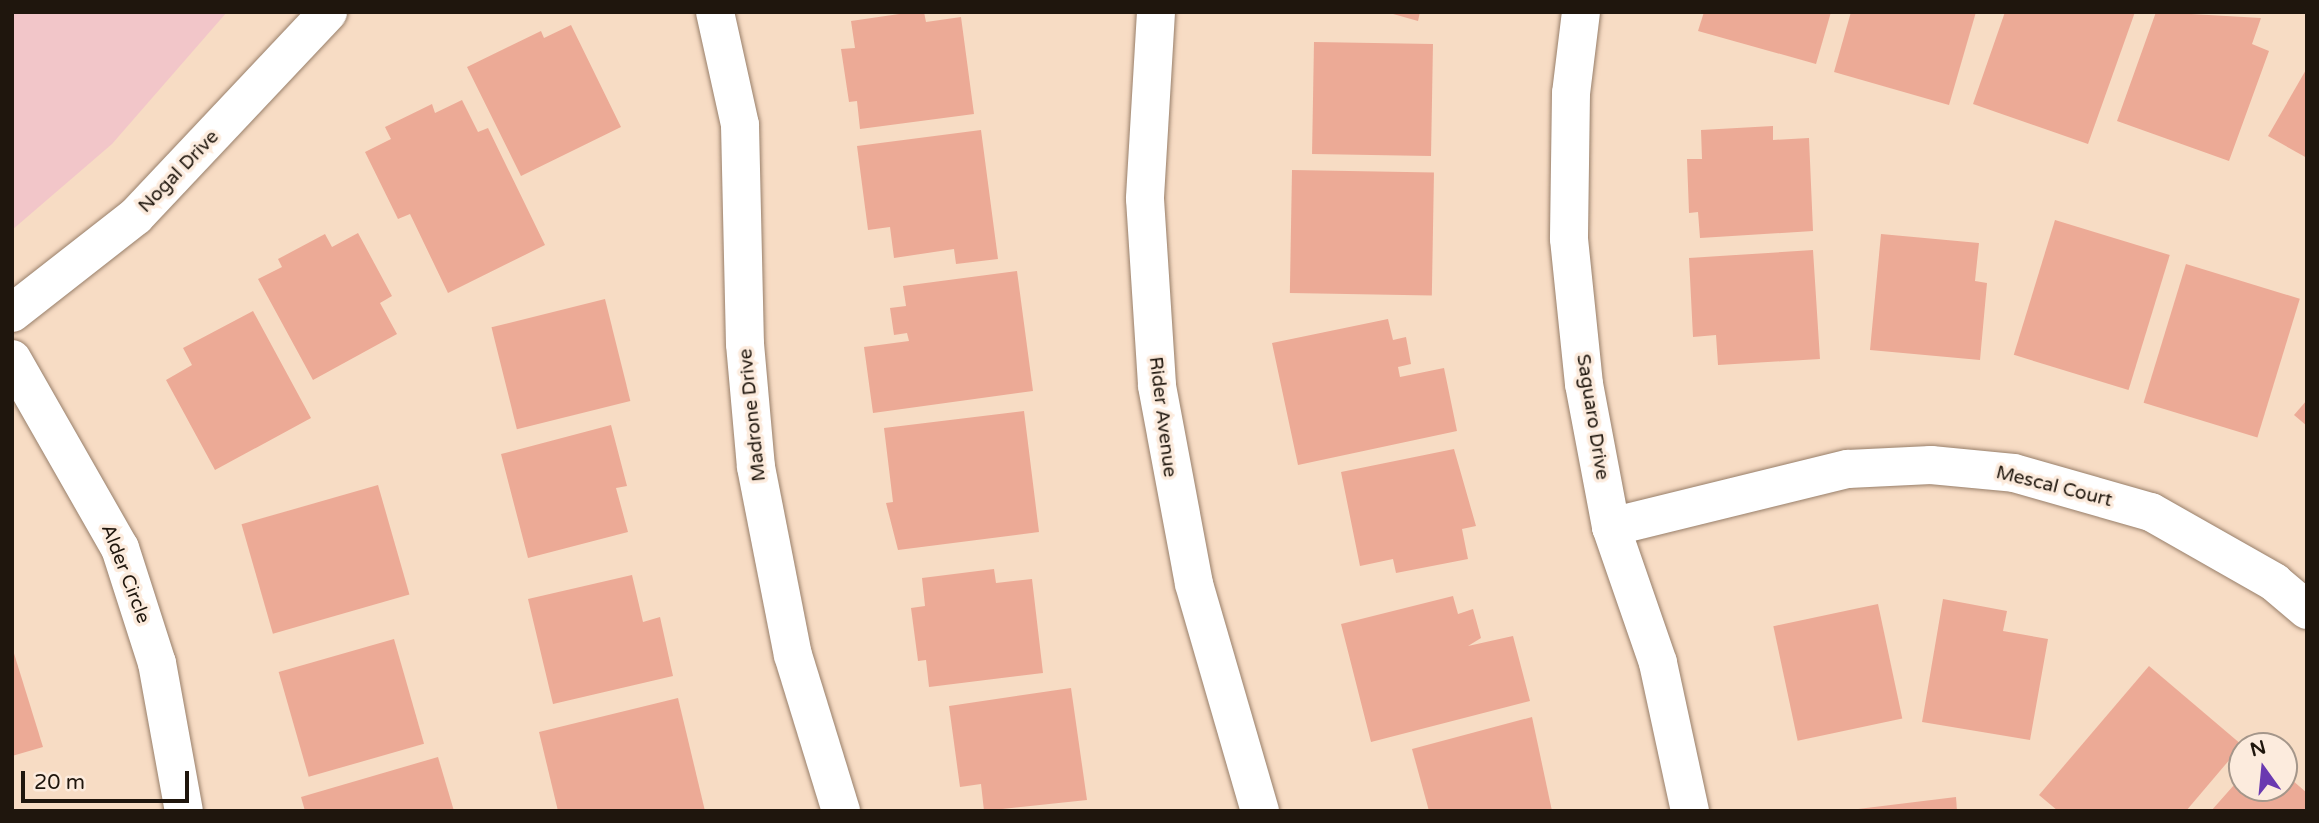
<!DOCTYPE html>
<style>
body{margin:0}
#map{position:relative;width:2319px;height:823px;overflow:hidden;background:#f7dcc4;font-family:"Varela Round",sans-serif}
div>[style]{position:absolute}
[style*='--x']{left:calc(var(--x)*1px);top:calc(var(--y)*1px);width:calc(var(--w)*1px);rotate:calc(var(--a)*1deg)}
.green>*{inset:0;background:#f2c6c9}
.building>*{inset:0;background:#ecaa96;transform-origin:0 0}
.roads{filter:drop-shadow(0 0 2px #987f6a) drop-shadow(0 0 2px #987f6a)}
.minor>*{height:38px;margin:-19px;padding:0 19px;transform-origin:19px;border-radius:19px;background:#fff}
.tertiary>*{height:38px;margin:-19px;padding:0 19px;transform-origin:19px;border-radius:19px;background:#fff}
span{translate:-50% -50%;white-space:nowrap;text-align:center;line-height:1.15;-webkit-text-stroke:7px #fcebdd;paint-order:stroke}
.street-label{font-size:19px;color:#1f160d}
.frame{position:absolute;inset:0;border:14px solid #1f160d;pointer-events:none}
.north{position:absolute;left:2228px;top:732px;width:70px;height:70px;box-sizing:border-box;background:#fcebdd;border:2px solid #a4968a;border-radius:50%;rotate:345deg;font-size:19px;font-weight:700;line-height:28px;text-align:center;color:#1f160d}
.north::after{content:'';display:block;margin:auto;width:24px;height:32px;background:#6a39b0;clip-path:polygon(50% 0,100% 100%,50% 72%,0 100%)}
.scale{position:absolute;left:21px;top:771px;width:168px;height:32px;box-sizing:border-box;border:4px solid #1f160d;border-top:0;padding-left:9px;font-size:21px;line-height:24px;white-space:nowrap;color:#1f160d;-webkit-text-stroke:5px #fcebdd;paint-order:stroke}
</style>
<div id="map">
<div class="green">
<div style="clip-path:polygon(12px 12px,227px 12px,112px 144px,12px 230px)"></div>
</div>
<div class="building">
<div style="clip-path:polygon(913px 12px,924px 12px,926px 22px,961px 17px,974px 114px,860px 129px,857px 101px,849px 102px,841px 49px,855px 48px,851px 21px)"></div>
<div style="clip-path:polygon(1386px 12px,1420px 12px,1418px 21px)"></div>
<div style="clip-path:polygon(1704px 12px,1831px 12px,1816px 64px,1698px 31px)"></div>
<div style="clip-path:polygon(1851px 12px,1976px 12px,1949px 105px,1834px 72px)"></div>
<div style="clip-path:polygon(2005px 12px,2135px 12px,2088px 144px,1973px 104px)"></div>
<div style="clip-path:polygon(2156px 12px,2261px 18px,2252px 44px,2269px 51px,2229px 161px,2117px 121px)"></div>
<div style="clip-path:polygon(571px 25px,621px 127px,521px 176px,467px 67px,541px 31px,544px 38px)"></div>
<div style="left:1314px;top:42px;width:119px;height:112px;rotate:1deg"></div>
<div style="clip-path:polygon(2307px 68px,2307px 158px,2268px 136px)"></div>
<div style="clip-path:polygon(462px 100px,478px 132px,488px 128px,545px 245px,448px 293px,410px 214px,398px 219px,365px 152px,391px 139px,385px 127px,432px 104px,435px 113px)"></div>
<div style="clip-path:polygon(1773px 126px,1773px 140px,1809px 138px,1813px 231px,1700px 238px,1698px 212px,1689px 213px,1687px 159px,1702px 159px,1701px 130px)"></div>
<div style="clip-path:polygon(981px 130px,998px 259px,956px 264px,954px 249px,894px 258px,890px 227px,868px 230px,857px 146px)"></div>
<div style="left:1292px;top:170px;width:142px;height:123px;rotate:1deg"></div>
<div style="left:2055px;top:220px;width:120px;height:141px;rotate:17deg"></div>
<div style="clip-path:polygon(358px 233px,392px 296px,380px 303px,397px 334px,313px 380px,258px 279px,282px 267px,278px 259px,325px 234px,332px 247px)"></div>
<div style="clip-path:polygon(1881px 234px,1979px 243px,1975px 281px,1987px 283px,1980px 360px,1870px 350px)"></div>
<div style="clip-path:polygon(1813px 250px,1820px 359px,1718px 365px,1716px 335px,1693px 337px,1689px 258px)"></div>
<div style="left:2186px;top:264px;width:119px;height:145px;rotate:17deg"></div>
<div style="clip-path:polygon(1017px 271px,1033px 391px,873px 413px,864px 347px,909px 341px,907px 333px,894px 335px,890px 308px,906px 306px,903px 286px)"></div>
<div style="left:605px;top:299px;width:105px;height:117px;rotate:76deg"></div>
<div style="clip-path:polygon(253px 311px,311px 418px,215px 470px,166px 380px,192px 365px,183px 348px)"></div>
<div style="clip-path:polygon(1388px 319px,1393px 340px,1406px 337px,1411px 364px,1398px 367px,1400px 377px,1444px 368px,1457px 431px,1298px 465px,1272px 343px)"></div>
<div style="clip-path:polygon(2307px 400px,2307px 426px,2294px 415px)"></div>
<div style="clip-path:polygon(1024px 411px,1039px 532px,898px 550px,886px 503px,893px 502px,884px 428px)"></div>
<div style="clip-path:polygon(611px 425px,627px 486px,616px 488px,628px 532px,528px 558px,501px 454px)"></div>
<div style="clip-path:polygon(1454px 449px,1476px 526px,1462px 529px,1468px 559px,1396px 573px,1393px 559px,1360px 566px,1341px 472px)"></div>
<div style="left:378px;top:485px;width:114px;height:142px;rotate:74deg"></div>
<div style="clip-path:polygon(994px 569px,996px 583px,1032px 579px,1043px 673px,929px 687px,926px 660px,918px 661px,911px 608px,925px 606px,922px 578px)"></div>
<div style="clip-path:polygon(632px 575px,643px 622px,660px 617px,673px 676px,553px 704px,528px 599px)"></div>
<div style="clip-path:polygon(1453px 596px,1458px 614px,1473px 609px,1481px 638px,1468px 646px,1513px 636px,1530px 701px,1371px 742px,1341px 624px)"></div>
<div style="clip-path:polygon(1943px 599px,2007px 611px,2003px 631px,2048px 639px,2030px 740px,1922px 722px)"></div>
<div style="left:1878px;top:604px;width:117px;height:107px;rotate:78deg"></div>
<div style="left:394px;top:639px;width:109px;height:120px;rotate:74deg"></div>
<div style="clip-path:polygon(12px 647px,43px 747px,12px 756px)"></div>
<div style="clip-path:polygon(2149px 666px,2242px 745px,2186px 811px,2058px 811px,2039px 795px)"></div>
<div style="clip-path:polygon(1071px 688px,1087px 800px,984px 811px,981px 784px,960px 787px,949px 706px)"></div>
<div style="clip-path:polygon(678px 698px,705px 811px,558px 811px,539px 732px)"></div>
<div style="clip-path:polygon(1532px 717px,1552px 811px,1429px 811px,1412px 749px)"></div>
<div style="clip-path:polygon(438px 757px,454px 811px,305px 811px,301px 797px)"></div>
<div style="clip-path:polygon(2284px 773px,2307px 793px,2307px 811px,2211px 811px,2242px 776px,2242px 788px,2284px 788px)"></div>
<div style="clip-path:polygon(1956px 797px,1957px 811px,1858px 811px,1858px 809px)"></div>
</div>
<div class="roads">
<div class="minor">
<div style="--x:715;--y:12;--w:116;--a:77.5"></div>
<div style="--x:740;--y:125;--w:219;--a:88.7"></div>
<div style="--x:745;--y:344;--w:123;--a:84.9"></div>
<div style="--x:756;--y:467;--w:192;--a:78.9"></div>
<div style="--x:793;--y:655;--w:163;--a:72.9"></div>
<div style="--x:1581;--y:12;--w:82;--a:97"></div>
<div style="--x:1571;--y:93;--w:146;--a:90.8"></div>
<div style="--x:1569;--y:239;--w:146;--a:84.1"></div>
<div style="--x:1584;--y:384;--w:146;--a:79.3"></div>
<div style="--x:1611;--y:527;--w:144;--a:70.9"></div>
<div style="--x:1658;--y:663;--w:151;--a:77.8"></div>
<div style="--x:12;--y:313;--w:157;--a:-38"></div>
<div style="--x:136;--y:216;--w:280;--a:-46.7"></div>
<div style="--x:12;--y:359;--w:218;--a:60.3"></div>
<div style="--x:120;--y:548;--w:121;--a:72.2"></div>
<div style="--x:157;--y:663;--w:150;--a:79.7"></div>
<div style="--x:1611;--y:527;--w:244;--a:-13.8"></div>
<div style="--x:1848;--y:469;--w:83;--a:-2.8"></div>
<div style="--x:1931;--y:465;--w:83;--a:5.5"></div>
<div style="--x:2014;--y:473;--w:142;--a:15.9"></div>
<div style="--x:2151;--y:512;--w:142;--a:29.6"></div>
<div style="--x:2274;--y:582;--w:43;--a:40.3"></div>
</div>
<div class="tertiary">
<div style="--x:1156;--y:12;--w:187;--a:93.4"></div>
<div style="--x:1145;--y:199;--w:187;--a:86.3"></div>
<div style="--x:1157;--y:386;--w:201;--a:79.4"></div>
<div style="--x:1194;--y:584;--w:236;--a:73.8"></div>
</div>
</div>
<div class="street-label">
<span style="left:179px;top:172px;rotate:-46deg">Nogal Drive</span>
<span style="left:753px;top:415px;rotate:-96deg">Madrone Drive</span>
<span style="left:1162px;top:417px;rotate:83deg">Rider Avenue</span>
<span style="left:1592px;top:417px;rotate:81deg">Saguaro Drive</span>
<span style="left:2054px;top:487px;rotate:14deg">Mescal Court</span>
<span style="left:125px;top:574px;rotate:69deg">Alder Circle</span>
</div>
<div class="frame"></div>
<div class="north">N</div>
<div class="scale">20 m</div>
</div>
